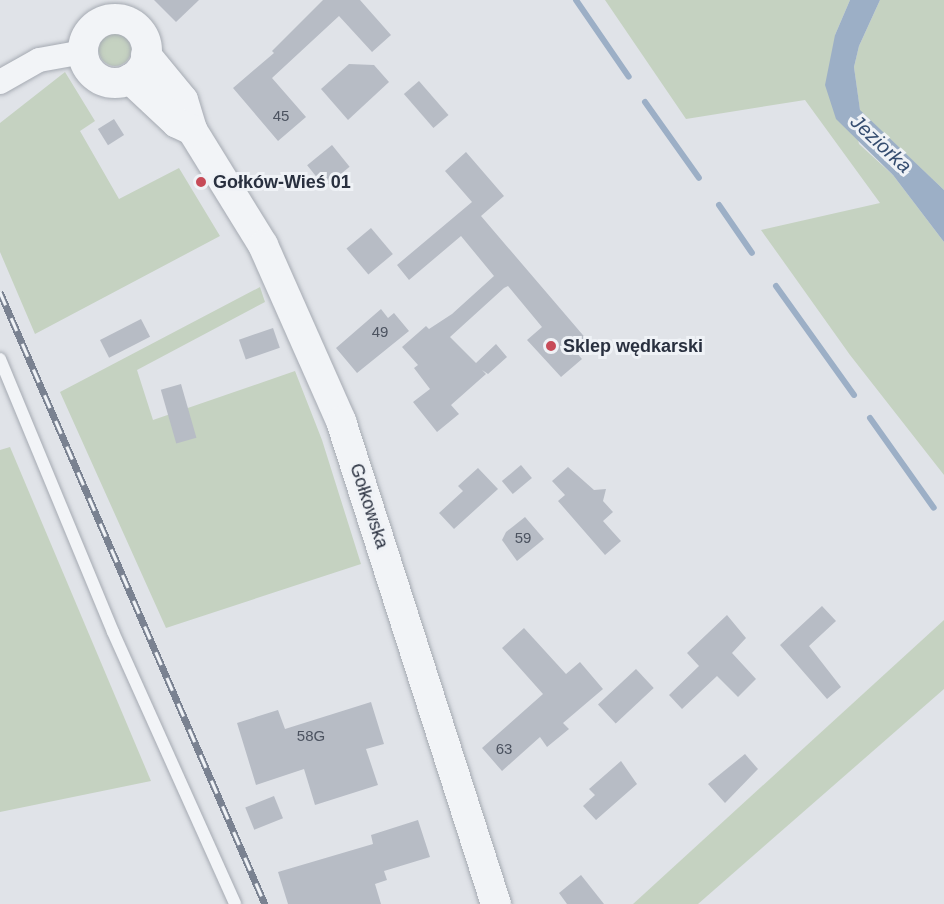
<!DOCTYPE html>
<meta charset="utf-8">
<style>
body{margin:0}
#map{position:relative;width:944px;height:904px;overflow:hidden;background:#e0e3e8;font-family:Arial,sans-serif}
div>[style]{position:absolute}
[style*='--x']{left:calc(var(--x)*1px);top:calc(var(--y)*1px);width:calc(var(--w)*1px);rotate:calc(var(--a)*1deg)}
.green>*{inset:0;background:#c5d2c1}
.round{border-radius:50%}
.water>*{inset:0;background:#9cafc6}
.stream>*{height:6px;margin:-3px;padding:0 3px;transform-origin:3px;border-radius:3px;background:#9cafc6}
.building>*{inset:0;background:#b7bcc5;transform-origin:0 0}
.roads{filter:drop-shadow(0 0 2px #a5aab2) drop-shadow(0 0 2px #a5aab2)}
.service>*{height:12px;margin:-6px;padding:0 6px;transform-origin:6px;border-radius:6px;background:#f2f4f7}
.minor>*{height:24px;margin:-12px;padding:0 12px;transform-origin:12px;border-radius:12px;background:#f2f4f7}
.tertiary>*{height:30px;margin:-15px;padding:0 15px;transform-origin:15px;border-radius:15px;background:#f2f4f7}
.tertiary>.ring{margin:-15px;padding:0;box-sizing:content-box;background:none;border:30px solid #f2f4f7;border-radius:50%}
.rail>*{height:7px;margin-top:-3.5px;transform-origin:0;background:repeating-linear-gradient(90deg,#eff2f6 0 14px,#7a8291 0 28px);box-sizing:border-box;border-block:2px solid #7a8291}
.dots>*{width:16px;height:16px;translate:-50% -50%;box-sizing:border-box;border:3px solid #eff2f6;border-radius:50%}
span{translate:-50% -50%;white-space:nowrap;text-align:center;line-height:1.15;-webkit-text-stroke:6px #eff2f6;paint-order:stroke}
.number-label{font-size:15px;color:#4c5360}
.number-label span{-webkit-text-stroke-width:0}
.poi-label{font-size:18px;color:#29303f;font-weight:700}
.left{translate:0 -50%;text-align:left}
.street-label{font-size:18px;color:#29303f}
.water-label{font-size:20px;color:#354d70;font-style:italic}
</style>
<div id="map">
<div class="green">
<div style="clip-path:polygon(605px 0,850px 0,835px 35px,859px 144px,893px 175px,944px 242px,944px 475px,850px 355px,761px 230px,880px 203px,805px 100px,686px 119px)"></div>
<div style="clip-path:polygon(880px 0,944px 0,944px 190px,860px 111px,854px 67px,859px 46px)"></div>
<div class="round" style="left:99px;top:34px;width:32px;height:32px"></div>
<div style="clip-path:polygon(65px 72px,95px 121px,80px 131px,119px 199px,179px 168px,220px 236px,35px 334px,0 252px,0 123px)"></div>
<div style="clip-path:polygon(260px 287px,265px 302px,137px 370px,153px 420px,295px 371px,322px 440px,361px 564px,166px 628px,60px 392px)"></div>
<div style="clip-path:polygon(10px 447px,151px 781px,0 812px,0 450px)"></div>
<div style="clip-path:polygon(944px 620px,944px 689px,698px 904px,633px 904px)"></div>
</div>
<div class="water">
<div style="clip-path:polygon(850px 0,880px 0,859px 46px,854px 67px,860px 110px,944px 190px,944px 242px,893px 175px,836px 119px,825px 85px,835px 35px)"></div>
</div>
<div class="stream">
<div style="--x:576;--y:0;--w:93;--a:55.5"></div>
<div style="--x:645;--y:102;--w:93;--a:54.6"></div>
<div style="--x:719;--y:205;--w:58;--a:55.5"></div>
<div style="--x:776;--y:286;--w:134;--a:54.4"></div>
<div style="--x:870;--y:418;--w:110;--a:54.6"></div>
</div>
<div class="building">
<div style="clip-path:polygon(154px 0,199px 0,176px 22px)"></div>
<div style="clip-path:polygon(323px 0,360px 0,391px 35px,372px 52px,339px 16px,272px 78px,306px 117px,278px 141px,233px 88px,274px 53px,272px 51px)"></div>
<div style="clip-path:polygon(349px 64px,374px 65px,389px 82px,348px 120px,321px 89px)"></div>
<div style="left:419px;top:81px;width:45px;height:20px;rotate:49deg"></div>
<div style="left:114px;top:119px;width:19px;height:19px;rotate:58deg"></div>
<div style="left:332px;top:145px;width:28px;height:32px;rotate:51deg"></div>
<div style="clip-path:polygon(466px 152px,504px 196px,481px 216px,588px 341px,576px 352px,582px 359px,561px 377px,527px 340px,542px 327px,508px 286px,504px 288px,450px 337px,476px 363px,496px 344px,507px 357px,488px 374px,482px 370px,486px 374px,451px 405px,459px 414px,437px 432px,413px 402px,430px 389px,414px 368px,418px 365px,402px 347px,426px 326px,429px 329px,452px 314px,494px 276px,461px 236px,409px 280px,397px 265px,472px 202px,445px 171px)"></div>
<div style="left:371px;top:228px;width:34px;height:32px;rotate:50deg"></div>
<div style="clip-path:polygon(381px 309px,388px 318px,394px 313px,409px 331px,357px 373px,336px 348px)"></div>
<div style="left:141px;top:319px;width:20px;height:46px;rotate:63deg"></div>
<div style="left:273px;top:328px;width:21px;height:36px;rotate:71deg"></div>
<div style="left:181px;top:384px;width:56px;height:21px;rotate:74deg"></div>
<div style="left:521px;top:465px;width:17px;height:25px;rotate:50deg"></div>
<div style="clip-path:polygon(568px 467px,594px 490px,606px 489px,603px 501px,613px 512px,603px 521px,621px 541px,605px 555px,558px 501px,565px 495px,552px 481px)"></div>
<div style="clip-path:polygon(478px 468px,498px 489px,454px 529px,439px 513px,463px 491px,458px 486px)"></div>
<div style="clip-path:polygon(525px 517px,544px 539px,517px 561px,502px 540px,506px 532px)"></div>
<div style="clip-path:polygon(822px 606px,836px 621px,809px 646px,841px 687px,827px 699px,780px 645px)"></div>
<div style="clip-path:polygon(727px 615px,746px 638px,732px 653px,756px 679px,738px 697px,717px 676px,682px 709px,669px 695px,699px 666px,687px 653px)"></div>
<div style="clip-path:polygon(524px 628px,566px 674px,580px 662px,603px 689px,563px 723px,569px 729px,547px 747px,540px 737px,502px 771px,482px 748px,543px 694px,502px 648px)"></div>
<div style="left:636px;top:669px;width:26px;height:52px;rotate:47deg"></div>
<div style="clip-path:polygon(371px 702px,384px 744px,366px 749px,378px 785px,315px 805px,304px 769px,256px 785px,237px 723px,278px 710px,285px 729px)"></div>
<div style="clip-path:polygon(745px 754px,758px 769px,725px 803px,708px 784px)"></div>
<div style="clip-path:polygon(621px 761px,637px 784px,596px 820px,583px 806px,595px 795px,589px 789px)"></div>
<div style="left:274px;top:796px;width:24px;height:31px;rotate:68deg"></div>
<div style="clip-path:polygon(418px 820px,430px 857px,384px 871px,387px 880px,375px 884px,381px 904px,288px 904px,278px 872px,373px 844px,371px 835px)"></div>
<div style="clip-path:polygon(581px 875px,604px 904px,567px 904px,559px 893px)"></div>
</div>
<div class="roads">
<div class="service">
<div style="--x:0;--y:359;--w:295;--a:67.5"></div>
<div style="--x:113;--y:632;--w:298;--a:65.8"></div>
</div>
<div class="minor">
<div style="--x:0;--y:82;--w:45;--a:-29.4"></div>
<div style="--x:39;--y:60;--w:45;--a:-10.3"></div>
</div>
<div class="tertiary">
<div class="ring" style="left:83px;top:19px;width:34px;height:34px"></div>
<div style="--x:146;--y:55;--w:58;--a:50.6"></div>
<div style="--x:183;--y:100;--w:31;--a:73"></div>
<div style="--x:192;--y:130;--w:135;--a:58.3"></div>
<div style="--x:263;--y:245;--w:193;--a:66.1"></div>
<div style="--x:341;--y:421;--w:507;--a:72.21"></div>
<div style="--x:130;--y:79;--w:64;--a:43.1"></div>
<div style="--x:177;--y:123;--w:17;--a:25"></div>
</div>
</div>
<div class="rail">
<div style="--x:0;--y:292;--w:667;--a:66.59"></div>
</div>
<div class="dots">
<div style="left:201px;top:182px;background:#c74b58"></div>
<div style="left:551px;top:346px;background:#c74b58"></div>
</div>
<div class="number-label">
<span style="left:281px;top:116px">45</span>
<span style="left:380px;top:332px">49</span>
<span style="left:523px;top:538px">59</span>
<span style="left:311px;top:736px">58G</span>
<span style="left:504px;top:749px">63</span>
</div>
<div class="poi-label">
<span class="left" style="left:213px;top:182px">Gołków-Wieś 01</span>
<span class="left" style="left:563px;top:346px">Sklep wędkarski</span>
</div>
<div class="street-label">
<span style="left:369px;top:506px;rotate:72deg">Gołkowska</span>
</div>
<div class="water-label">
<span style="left:881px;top:144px;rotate:43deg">Jeziorka</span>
</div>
</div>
